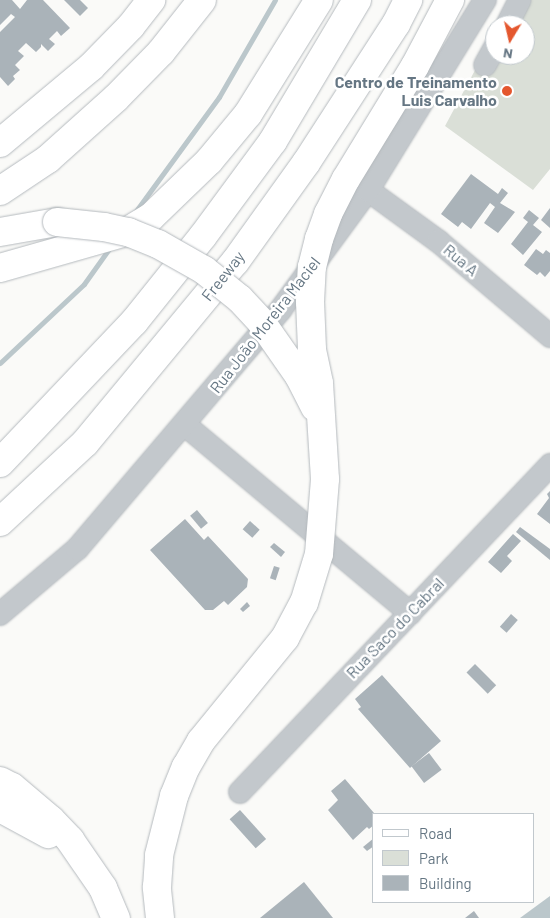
<!DOCTYPE html>
<meta charset="utf-8">
<style>
body{margin:0}
#map{position:relative;width:550px;height:918px;overflow:hidden;background:#fafaf8;font-family:Barlow,sans-serif}
div>[style]{position:absolute}
[style*='--x']{left:calc(var(--x)*1px);top:calc(var(--y)*1px);width:calc(var(--w)*1px);rotate:calc(var(--a)*1deg)}
.green>*{inset:0;background:#dadfd7}
.water>*{inset:0;background:#bbc7cb}
.stream>*{height:5px;margin:-2.5px;padding:0 2.5px;transform-origin:2.5px;border-radius:2.5px;background:#bbc7cb}
.building>*{inset:0;background:#aab3b9;transform-origin:0 0}
.roads{filter:drop-shadow(0 0 1px #b5babe) drop-shadow(0 0 1px #b5babe)}
.minor>*{height:22px;margin:-11px;padding:0 11px;transform-origin:11px;border-radius:11px;background:#c3c8cc}
.major>*{height:28px;margin:-14px;padding:0 14px;transform-origin:14px;border-radius:14px;background:#fff}
.highway>*{height:28px;margin:-14px;padding:0 14px;transform-origin:14px;border-radius:14px;background:#fff}
.bridges{filter:drop-shadow(0 0 1px #b4b9bd) drop-shadow(0 0 1px #b4b9bd)}
.highway-bridge>*{height:28px;margin:-14px;padding:0 14px;transform-origin:14px;border-radius:14px;background:#fff}
.dots>*{width:14px;height:14px;translate:-50% -50%;box-sizing:border-box;border:2px solid #fff;border-radius:50%}
span{translate:-50% -50%;white-space:nowrap;text-align:center;line-height:1.15;-webkit-text-stroke:5px #fff;paint-order:stroke}
.poi-label{font-size:16px;color:#657683;font-weight:700}
.right{translate:-100% -50%;text-align:right}
.street-label{font-size:16px;color:#657683}
.legend{position:absolute;left:372px;top:813px;width:162px;height:90px;box-sizing:border-box;background:#fff;border:1px solid #c1c8cd;margin:0;padding:6px 9px;list-style:none;font-size:15px;color:#657683}
.legend li{display:flex;align-items:center;gap:10px;height:25px}
.legend b{width:25px;border:1px solid #c1c8cd}
.north{position:absolute;left:485px;top:15px;width:50px;height:50px;box-sizing:border-box;background:#fff;border:1px solid #c1c8cd;border-radius:50%;rotate:189deg;font-size:14px;font-weight:700;line-height:20px;text-align:center;color:#657683}
.north::after{content:'';display:block;margin:auto;width:18px;height:22px;background:#e4572e;clip-path:polygon(50% 0,100% 100%,50% 72%,0 100%)}
</style>
<div id="map">
<div class="green">
<div style="clip-path:polygon(513px 0,550px 0,550px 169px,533px 190px,445px 126px,495px 33px,495px 55px,525px 55px,525px 25px,499px 25px)"></div>
</div>
<div class="water">
<div style="clip-path:polygon(550px 896px,550px 918px,520px 918px)"></div>
</div>
<div class="stream">
<div style="--x:133;--y:215;--w:146;--a:-53.9"></div>
<div style="--x:219;--y:97;--w:112;--a:-60"></div>
<div style="--x:0;--y:363;--w:115;--a:-43.2"></div>
<div style="--x:84;--y:284;--w:47;--a:-54.6"></div>
</div>
<div class="building">
<div style="clip-path:polygon(0 0,12px 0,20px 9px,27px 0,43px 0,70px 28px,61px 36px,57px 31px,49px 39px,55px 44px,48px 51px,41px 44px,41px 47px,36px 52px,26px 43px,18px 51px,24px 56px,15px 65px,20px 70px,13px 76px,15px 79px,8px 86px,0 77px,0 32px,15px 17px,11px 14px,0 25px)"></div>
<div style="clip-path:polygon(64px 0,80px 0,88px 8px,80px 16px)"></div>
<div style="clip-path:polygon(471px 174px,498px 194px,502px 188px,508px 193px,500px 203px,515px 212px,498px 233px,484px 223px,495px 207px,490px 203px,471px 229px,462px 222px,458px 227px,441px 214px)"></div>
<div style="clip-path:polygon(550px 208px,550px 228px,541px 220px)"></div>
<div style="clip-path:polygon(529px 210px,539px 218px,533px 225px,542px 232px,523px 255px,511px 244px,528px 222px,523px 218px)"></div>
<div style="clip-path:polygon(536px 249px,543px 254px,546px 250px,550px 253px,550px 271px,545px 277px,540px 272px,537px 275px,524px 265px)"></div>
<div style="clip-path:polygon(550px 491px,550px 524px,537px 514px,549px 498px,547px 494px)"></div>
<div style="left:197px;top:510px;width:17px;height:9px;rotate:50deg"></div>
<div style="clip-path:polygon(185px 519px,204px 540px,208px 536px,248px 579px,247px 587px,228px 605px,224px 601px,213px 610px,205px 610px,150px 550px)"></div>
<div style="left:250px;top:521px;width:13px;height:11px;rotate:42deg"></div>
<div style="clip-path:polygon(520px 527px,550px 549px,550px 560px,516px 532px)"></div>
<div style="clip-path:polygon(513px 534px,521px 541px,507px 556px,512px 561px,501px 573px,488px 562px)"></div>
<div style="clip-path:polygon(274px 543px,285px 552px,281px 557px,270px 547px)"></div>
<div style="left:274px;top:566px;width:6px;height:13px;rotate:18deg"></div>
<div style="clip-path:polygon(247px 602px,250px 606px,243px 612px,240px 609px)"></div>
<div style="left:511px;top:614px;width:9px;height:17px;rotate:41deg"></div>
<div style="left:475px;top:664px;width:30px;height:12px;rotate:45deg"></div>
<div style="clip-path:polygon(382px 675px,441px 741px,410px 768px,358px 709px,361px 707px,355px 699px)"></div>
<div style="left:429px;top:753px;width:21px;height:22px;rotate:53deg"></div>
<div style="clip-path:polygon(345px 779px,374px 813px,374px 825px,369px 829px,367px 827px,353px 840px,328px 810px,338px 800px,331px 791px)"></div>
<div style="left:240px;top:810px;width:39px;height:14px;rotate:48deg"></div>
<div style="clip-path:polygon(374px 838px,374px 846px,367px 851px,363px 847px)"></div>
<div style="clip-path:polygon(304px 882px,333px 918px,260px 918px)"></div>
<div style="clip-path:polygon(474px 911px,479px 918px,465px 918px)"></div>
</div>
<div class="roads">
<div class="minor">
<div style="--x:507;--y:25;--w:28;--a:-63"></div>
<div style="--x:485;--y:65;--w:21;--a:-61"></div>
<div style="--x:368;--y:190;--w:87;--a:36.1"></div>
<div style="--x:438;--y:241;--w:147;--a:40.3"></div>
<div style="--x:184;--y:424;--w:295;--a:39.9"></div>
<div style="--x:0;--y:614;--w:101;--a:-40.2"></div>
<div style="--x:77;--y:549;--w:315;--a:-49.6"></div>
<div style="--x:281;--y:309;--w:147;--a:-53.8"></div>
<div style="--x:368;--y:190;--w:223;--a:-58.4"></div>
<div style="--x:240;--y:792;--w:451;--a:-46.5"></div>
</div>
<div class="major">
<div style="--x:0;--y:143;--w:119;--a:-39.9"></div>
<div style="--x:91;--y:67;--w:57;--a:-45.7"></div>
<div style="--x:131;--y:26;--w:33;--a:-52"></div>
<div style="--x:0;--y:191;--w:58;--a:-33.7"></div>
<div style="--x:48;--y:159;--w:91;--a:-41.9"></div>
<div style="--x:116;--y:98;--w:64;--a:-45.6"></div>
<div style="--x:161;--y:52;--w:66;--a:-51.7"></div>
</div>
<div class="highway">
<div style="--x:0;--y:232;--w:58;--a:-10"></div>
<div style="--x:0;--y:268;--w:131;--a:-15.9"></div>
<div style="--x:126;--y:232;--w:29;--a:-31"></div>
<div style="--x:151;--y:217;--w:81;--a:-44"></div>
<div style="--x:209;--y:161;--w:61;--a:-50.3"></div>
<div style="--x:248;--y:114;--w:134;--a:-58.1"></div>
<div style="--x:0;--y:463;--w:195;--a:-46.5"></div>
<div style="--x:134;--y:322;--w:110;--a:-51.3"></div>
<div style="--x:203;--y:236;--w:118;--a:-53.6"></div>
<div style="--x:273;--y:141;--w:164;--a:-59.2"></div>
<div style="--x:0;--y:522;--w:116;--a:-42.9"></div>
<div style="--x:85;--y:443;--w:235;--a:-50.4"></div>
<div style="--x:235;--y:262;--w:122;--a:-54.4"></div>
<div style="--x:306;--y:163;--w:166;--a:-57.1"></div>
<div style="--x:396;--y:24;--w:27;--a:-63"></div>
<div style="--x:0;--y:781;--w:13;--a:27"></div>
<div style="--x:12;--y:787;--w:51;--a:40.2"></div>
<div style="--x:51;--y:820;--w:28;--a:46"></div>
<div style="--x:70;--y:840;--w:58;--a:55.5"></div>
<div style="--x:103;--y:888;--w:33;--a:67"></div>
<div style="--x:0;--y:808;--w:55;--a:28.4"></div>
</div>
</div>
<div class="bridges">
<div class="highway-bridge">
<div style="--x:57;--y:222;--w:47;--a:6.1"></div>
<div style="--x:104;--y:227;--w:25;--a:12"></div>
<div style="--x:128;--y:232;--w:32;--a:22"></div>
<div style="--x:158;--y:244;--w:53;--a:29.5"></div>
<div style="--x:204;--y:270;--w:46;--a:38.9"></div>
<div style="--x:240;--y:299;--w:33;--a:47"></div>
<div style="--x:262;--y:323;--w:65;--a:55.1"></div>
<div style="--x:299;--y:376;--w:35;--a:63"></div>
<div style="--x:160;--y:918;--w:31;--a:-96"></div>
<div style="--x:157;--y:887;--w:32;--a:-86"></div>
<div style="--x:159;--y:855;--w:61;--a:-75.7"></div>
<div style="--x:174;--y:796;--w:31;--a:-68"></div>
<div style="--x:186;--y:767;--w:30;--a:-60"></div>
<div style="--x:201;--y:741;--w:133;--a:-50.8"></div>
<div style="--x:285;--y:638;--w:40;--a:-62"></div>
<div style="--x:304;--y:603;--w:51;--a:-73"></div>
<div style="--x:319;--y:554;--w:75;--a:-85.4"></div>
<div style="--x:325;--y:479;--w:96;--a:-93.6"></div>
<div style="--x:319;--y:383;--w:35;--a:-102"></div>
<div style="--x:312;--y:349;--w:47;--a:-92.4"></div>
<div style="--x:310;--y:302;--w:35;--a:-87"></div>
<div style="--x:312;--y:267;--w:29;--a:-76"></div>
<div style="--x:319;--y:239;--w:27;--a:-70"></div>
<div style="--x:328;--y:214;--w:39;--a:-63"></div>
<div style="--x:346;--y:179;--w:132;--a:-58.6"></div>
<div style="--x:415;--y:66;--w:75;--a:-62.1"></div>
</div>
</div>
<div class="dots">
<div style="left:507px;top:91px;background:#e4572e"></div>
</div>
<div class="poi-label">
<span class="right" style="left:497px;top:91px">Centro de Treinamento<br>Luis Carvalho</span>
</div>
<div class="street-label">
<span style="left:461px;top:260px;rotate:40deg">Rua A</span>
<span style="left:223px;top:276px;rotate:-52deg">Freeway</span>
<span style="left:265px;top:325px;rotate:-52deg">Rua João Moreira Maciel</span>
<span style="left:395px;top:628px;rotate:-46deg">Rua Saco do Cabral</span>
</div>
<ul class="legend">
<li><b style="height:6px;background:#fff"></b>Road</li>
<li><b style="height:14px;background:#dadfd7"></b>Park</li>
<li><b style="height:14px;background:#aab3b9"></b>Building</li>
</ul>
<div class="north">N</div>
</div>
